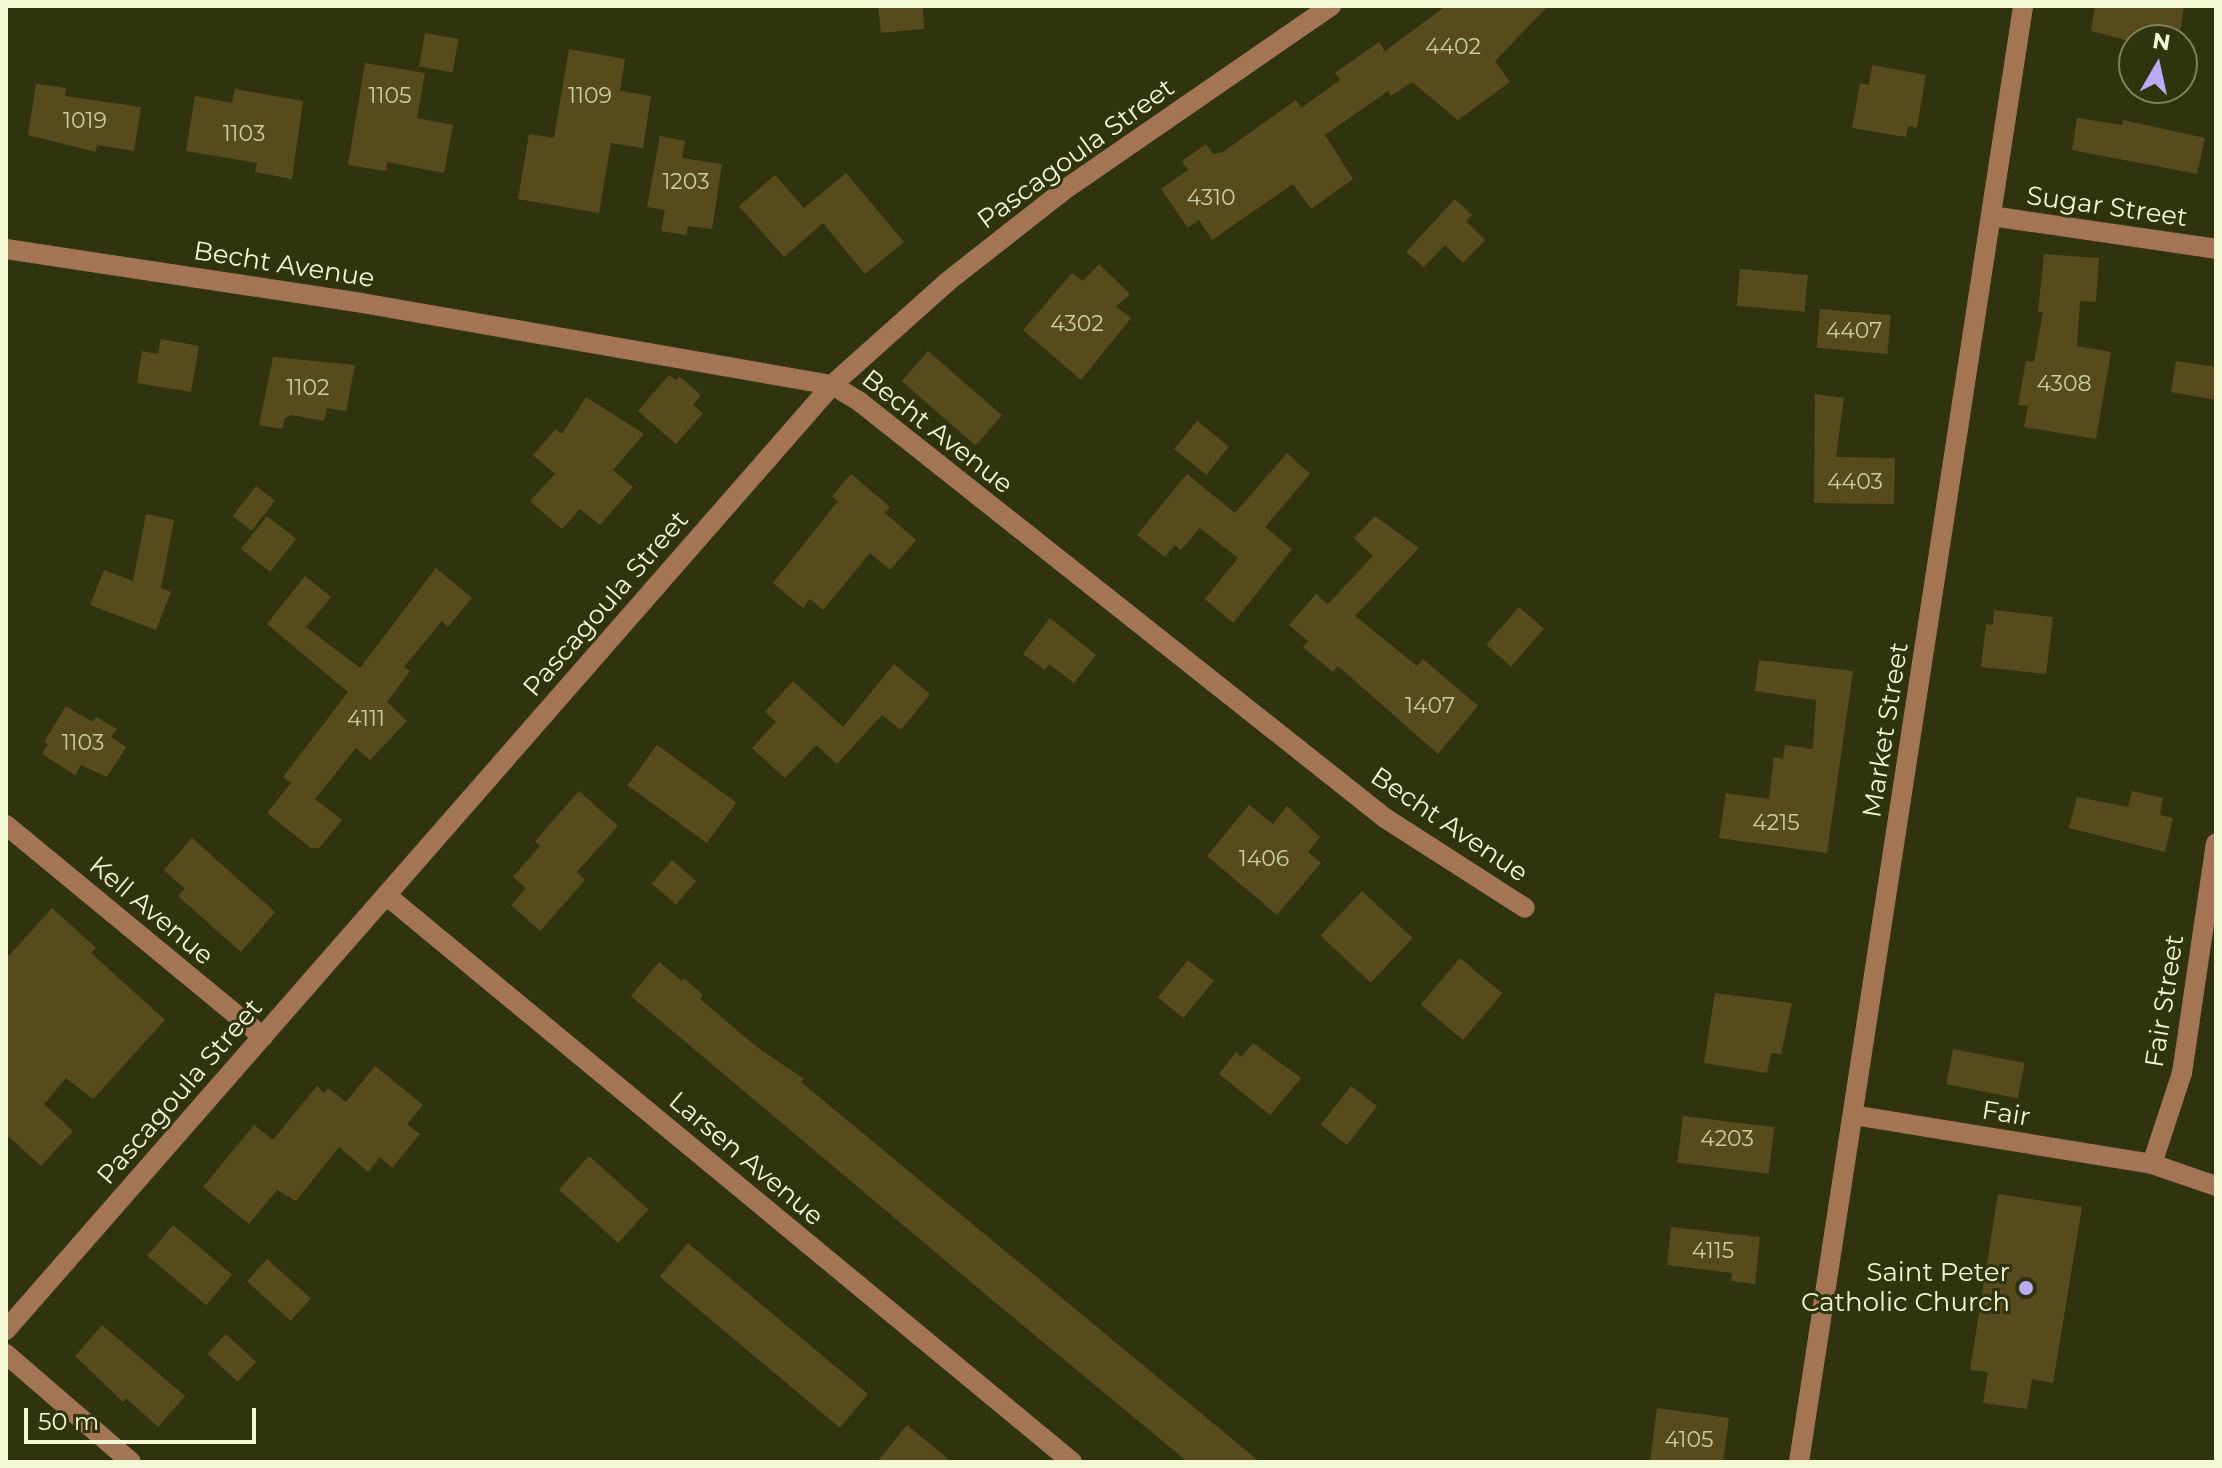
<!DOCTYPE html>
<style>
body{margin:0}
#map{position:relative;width:2222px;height:1468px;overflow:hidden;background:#30340e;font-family:Montserrat,sans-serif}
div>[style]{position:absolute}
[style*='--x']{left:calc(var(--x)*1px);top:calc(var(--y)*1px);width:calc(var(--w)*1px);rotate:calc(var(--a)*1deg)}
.building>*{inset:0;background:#574b1d;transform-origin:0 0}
.minor>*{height:20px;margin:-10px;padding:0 10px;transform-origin:10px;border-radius:10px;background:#a37555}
.dots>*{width:22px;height:22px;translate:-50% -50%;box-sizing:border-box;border:4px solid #30340e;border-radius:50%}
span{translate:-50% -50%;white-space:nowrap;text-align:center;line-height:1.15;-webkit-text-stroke:6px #30340e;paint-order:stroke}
.number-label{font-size:22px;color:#cacda6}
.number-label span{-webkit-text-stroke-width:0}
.street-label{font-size:26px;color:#f1f8d3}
.poi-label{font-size:26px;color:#f1f8d3}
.right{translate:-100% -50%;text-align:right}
.frame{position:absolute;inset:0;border:8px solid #f1f8d3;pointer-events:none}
.north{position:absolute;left:2118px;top:24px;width:80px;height:80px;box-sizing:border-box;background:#30340e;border:2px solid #7d825d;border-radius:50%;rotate:9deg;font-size:22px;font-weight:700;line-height:32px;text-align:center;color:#f1f8d3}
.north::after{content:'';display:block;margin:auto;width:28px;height:36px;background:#bcaaf5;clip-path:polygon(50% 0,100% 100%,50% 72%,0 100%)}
.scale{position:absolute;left:24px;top:1408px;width:232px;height:36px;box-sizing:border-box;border:4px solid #f1f8d3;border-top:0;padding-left:10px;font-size:24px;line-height:28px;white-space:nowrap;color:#f1f8d3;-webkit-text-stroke:6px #30340e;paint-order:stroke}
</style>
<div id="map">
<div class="building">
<div style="clip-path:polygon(878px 6px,923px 6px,924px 29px,881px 33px)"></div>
<div style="clip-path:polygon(1446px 6px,1548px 6px,1495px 61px,1510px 82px,1458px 120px,1412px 82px,1391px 96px,1388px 91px,1325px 135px,1353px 179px,1311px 209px,1293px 184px,1212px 240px,1199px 220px,1188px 228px,1161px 189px,1188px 170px,1182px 161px,1206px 144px,1213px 154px,1223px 152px,1296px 100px,1301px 108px,1340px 80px,1335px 73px,1379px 42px,1385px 51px)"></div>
<div style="clip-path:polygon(2095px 6px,2184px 6px,2179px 40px,2125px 40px,2091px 31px)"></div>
<div style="left:425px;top:33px;width:34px;height:34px;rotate:10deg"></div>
<div style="clip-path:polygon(569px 49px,625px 59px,620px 91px,651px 96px,643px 148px,611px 143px,599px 213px,518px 199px,529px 134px,554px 138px)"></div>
<div style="clip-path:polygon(365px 63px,425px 73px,417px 118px,453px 125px,444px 173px,387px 162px,386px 171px,348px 165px)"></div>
<div style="clip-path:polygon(1872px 65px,1926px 75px,1917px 128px,1908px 126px,1906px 137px,1852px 128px,1860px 83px,1869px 85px)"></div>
<div style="clip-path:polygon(36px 84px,66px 88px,65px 96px,141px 107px,134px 151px,97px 145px,96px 152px,28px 135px)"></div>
<div style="clip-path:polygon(235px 89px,303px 101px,292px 179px,255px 172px,257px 163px,186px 151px,195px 96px,232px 103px)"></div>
<div style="clip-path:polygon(2077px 118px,2122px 125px,2123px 120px,2205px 138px,2197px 174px,2072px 150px)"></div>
<div style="clip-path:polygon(660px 136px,685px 141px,682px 158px,722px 164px,712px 229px,688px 226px,686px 235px,661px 231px,665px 210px,647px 207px)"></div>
<div style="clip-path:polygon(846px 173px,904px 242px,865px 274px,823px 223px,784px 257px,739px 206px,775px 175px,804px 208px)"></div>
<div style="clip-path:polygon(1455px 199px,1472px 215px,1466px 221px,1485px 240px,1463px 263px,1445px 245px,1424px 267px,1406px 252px)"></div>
<div style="clip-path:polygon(2044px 254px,2099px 258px,2096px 302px,2080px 301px,2077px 346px,2111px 352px,2096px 439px,2024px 427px,2028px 406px,2018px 405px,2026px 361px,2034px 362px,2043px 312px,2038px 312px)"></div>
<div style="clip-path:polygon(1099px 264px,1130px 294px,1116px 307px,1131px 318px,1081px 380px,1023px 330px,1072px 273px,1083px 281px)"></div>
<div style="left:1740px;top:269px;width:68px;height:37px;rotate:5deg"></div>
<div style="left:1820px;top:309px;width:71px;height:39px;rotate:5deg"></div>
<div style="clip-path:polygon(161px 339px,199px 346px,191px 392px,137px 383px,142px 351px,158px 354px)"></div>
<div style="left:928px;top:351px;width:98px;height:40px;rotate:41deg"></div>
<div style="clip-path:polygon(273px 357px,355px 365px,346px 411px,327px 408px,324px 421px,292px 415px,285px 418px,282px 429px,259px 425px)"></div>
<div style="clip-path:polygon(2176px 361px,2216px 367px,2216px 400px,2171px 392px)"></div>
<div style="clip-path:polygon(669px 375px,676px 380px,679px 376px,701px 395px,693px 405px,703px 413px,676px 444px,638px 411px)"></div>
<div style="clip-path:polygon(1815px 394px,1844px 398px,1836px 457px,1895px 458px,1894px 504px,1814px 503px)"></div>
<div style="clip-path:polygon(586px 397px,644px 434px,613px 470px,633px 487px,600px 525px,580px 509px,562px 529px,530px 501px,555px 474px,533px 455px,556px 429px,562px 434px)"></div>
<div style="left:1197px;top:421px;width:41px;height:36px;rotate:39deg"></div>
<div style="clip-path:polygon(1287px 453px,1310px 474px,1265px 527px,1292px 549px,1233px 623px,1205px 599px,1238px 558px,1200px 528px,1181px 550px,1175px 545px,1165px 557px,1137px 535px,1187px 474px,1235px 513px)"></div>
<div style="clip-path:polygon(851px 474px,890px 507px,885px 513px,916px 540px,890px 570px,870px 553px,823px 610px,810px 599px,803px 608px,773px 583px,838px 501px,832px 496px)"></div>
<div style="left:256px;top:486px;width:24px;height:38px;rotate:38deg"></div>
<div style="clip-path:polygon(146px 514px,174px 520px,161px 588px,171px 592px,156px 630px,90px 605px,104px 570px,133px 581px)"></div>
<div style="left:267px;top:516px;width:37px;height:42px;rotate:38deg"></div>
<div style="clip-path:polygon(1375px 516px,1419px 548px,1355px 616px,1417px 666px,1423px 659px,1478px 706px,1438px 754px,1338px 666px,1333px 672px,1303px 647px,1308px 641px,1289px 625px,1316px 594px,1328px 604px,1373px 556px,1354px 538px)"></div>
<div style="clip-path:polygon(436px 568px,472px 598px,448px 627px,442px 621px,404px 667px,410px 671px,387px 702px,407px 721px,370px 760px,356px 748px,315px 799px,342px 820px,319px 848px,311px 848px,267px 813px,291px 783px,283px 777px,348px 692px,267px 624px,305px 576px,331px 597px,306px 627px,360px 668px)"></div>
<div style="left:1519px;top:607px;width:33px;height:50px;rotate:41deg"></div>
<div style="clip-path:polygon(1994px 610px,2053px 617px,2046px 674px,1981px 667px,1986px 624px,1993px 625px)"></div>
<div style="clip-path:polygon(1050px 618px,1096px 655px,1074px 683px,1049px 664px,1045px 670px,1023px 654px)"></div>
<div style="clip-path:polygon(1759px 660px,1853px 671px,1827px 853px,1719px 838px,1726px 793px,1769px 799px,1774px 757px,1783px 759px,1785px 745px,1813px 749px,1816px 700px,1755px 691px)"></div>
<div style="clip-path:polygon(894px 664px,930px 694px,901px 730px,882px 715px,837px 764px,816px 745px,785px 778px,752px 748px,776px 722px,765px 712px,793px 681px,843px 727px)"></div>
<div style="clip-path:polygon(66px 706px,92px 722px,96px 717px,117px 729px,111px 737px,126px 747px,107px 777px,81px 765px,75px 775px,42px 754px,48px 744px,44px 742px)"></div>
<div style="left:657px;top:745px;width:98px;height:50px;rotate:36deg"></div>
<div style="clip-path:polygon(579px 791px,618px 826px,577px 872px,585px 880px,540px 931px,511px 905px,526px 888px,513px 877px,540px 846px,535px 841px)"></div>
<div style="clip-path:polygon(2132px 791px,2163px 798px,2160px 815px,2173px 818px,2165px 852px,2069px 828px,2077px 797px,2128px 807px)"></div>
<div style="clip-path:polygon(1249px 805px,1273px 824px,1287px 806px,1320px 837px,1308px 852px,1321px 863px,1277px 915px,1207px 856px)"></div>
<div style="clip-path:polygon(192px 838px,275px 912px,241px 952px,178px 896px,185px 889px,164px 870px)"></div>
<div style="left:672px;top:860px;width:32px;height:31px;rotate:41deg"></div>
<div style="left:1362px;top:891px;width:69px;height:61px;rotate:43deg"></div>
<div style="clip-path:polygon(52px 908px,96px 948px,91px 953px,165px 1020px,93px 1099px,66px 1078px,44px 1104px,73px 1131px,41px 1166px,6px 1134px,6px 959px)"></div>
<div style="left:1460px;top:958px;width:55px;height:61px;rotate:40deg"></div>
<div style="left:1188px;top:960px;width:33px;height:48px;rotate:39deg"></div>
<div style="clip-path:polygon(659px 962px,682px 981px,684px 978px,703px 995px,700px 999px,757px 1047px,804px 1079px,801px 1082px,1260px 1462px,1188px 1462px,991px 1299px,631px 996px)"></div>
<div style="clip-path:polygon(1715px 993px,1792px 1003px,1781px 1054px,1771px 1053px,1767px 1073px,1704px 1063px)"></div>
<div style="clip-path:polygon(1253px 1043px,1301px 1078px,1270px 1115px,1219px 1074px,1236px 1052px,1241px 1057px)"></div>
<div style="left:1953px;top:1049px;width:73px;height:36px;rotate:11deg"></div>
<div style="clip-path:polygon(375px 1066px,423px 1105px,407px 1124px,420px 1134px,392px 1168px,380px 1157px,368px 1172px,339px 1147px,296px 1201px,277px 1190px,249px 1224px,203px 1187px,254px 1125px,273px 1140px,317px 1086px,324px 1093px,328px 1088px,346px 1102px)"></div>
<div style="left:1351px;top:1086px;width:33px;height:49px;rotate:38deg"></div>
<div style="left:1683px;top:1116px;width:92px;height:47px;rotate:7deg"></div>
<div style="left:589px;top:1156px;width:80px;height:45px;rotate:42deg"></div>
<div style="clip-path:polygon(1998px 1194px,2082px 1207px,2053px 1383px,2032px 1379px,2027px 1409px,1983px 1403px,1988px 1372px,1970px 1370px)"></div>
<div style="left:173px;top:1225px;width:77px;height:40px;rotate:40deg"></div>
<div style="clip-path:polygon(1671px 1227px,1760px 1237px,1755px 1284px,1731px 1281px,1732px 1273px,1667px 1265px)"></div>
<div style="left:688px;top:1243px;width:235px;height:44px;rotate:40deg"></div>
<div style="left:267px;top:1259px;width:59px;height:30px;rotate:42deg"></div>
<div style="clip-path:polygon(102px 1325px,185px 1396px,158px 1427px,126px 1398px,123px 1402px,75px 1356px)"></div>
<div style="left:226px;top:1334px;width:41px;height:27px;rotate:43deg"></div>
<div style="clip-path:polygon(1657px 1408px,1729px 1418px,1723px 1462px,1650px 1462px)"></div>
<div style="clip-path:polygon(907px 1425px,952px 1462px,877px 1462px)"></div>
</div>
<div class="minor">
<div style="--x:1991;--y:216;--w:227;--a:8.3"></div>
<div style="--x:6;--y:249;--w:360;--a:8.6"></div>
<div style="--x:362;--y:303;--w:477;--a:9.9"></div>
<div style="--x:832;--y:385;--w:33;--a:31"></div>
<div style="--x:860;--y:402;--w:670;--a:38.39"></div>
<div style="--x:1385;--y:818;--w:166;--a:32.7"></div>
<div style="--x:6;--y:825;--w:333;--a:39.5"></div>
<div style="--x:386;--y:895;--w:890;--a:39.57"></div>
<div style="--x:1853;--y:1115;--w:303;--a:9.3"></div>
<div style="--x:2152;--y:1164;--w:68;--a:19"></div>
<div style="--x:2152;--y:1164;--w:96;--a:-71.8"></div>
<div style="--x:2182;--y:1073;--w:232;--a:-81.6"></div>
<div style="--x:6;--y:1330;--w:1255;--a:-48.84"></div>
<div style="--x:832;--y:385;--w:154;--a:-41.8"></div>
<div style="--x:947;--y:282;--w:152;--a:-38.1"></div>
<div style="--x:1067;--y:188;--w:321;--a:-34.6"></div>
<div style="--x:6;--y:1354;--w:165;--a:40.8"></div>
<div style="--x:1799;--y:1462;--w:1473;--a:-81.25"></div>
</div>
<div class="dots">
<div style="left:2026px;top:1288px;background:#bcaaf5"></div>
</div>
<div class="number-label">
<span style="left:1453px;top:47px">4402</span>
<span style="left:390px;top:96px">1105</span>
<span style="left:590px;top:96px">1109</span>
<span style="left:85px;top:121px">1019</span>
<span style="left:244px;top:134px">1103</span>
<span style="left:686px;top:182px">1203</span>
<span style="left:1211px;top:198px">4310</span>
<span style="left:1077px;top:324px">4302</span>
<span style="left:1854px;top:331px">4407</span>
<span style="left:2064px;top:384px">4308</span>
<span style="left:308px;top:388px">1102</span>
<span style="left:1855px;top:482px">4403</span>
<span style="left:1430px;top:706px">1407</span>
<span style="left:366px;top:719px">4111</span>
<span style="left:83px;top:743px">1103</span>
<span style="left:1776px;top:823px">4215</span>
<span style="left:1264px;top:859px">1406</span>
<span style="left:1727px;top:1139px">4203</span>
<span style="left:1713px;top:1251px">4115</span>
<span style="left:1689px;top:1440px">4105</span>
</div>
<div class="street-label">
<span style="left:1076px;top:154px;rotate:-36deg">Pascagoula Street</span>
<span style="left:2107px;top:207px;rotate:8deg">Sugar Street</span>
<span style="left:284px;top:265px;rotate:9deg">Becht Avenue</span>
<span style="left:937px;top:432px;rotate:38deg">Becht Avenue</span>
<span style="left:606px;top:604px;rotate:-49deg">Pascagoula Street</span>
<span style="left:1886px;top:730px;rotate:-81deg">Market Street</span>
<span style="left:1449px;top:825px;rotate:34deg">Becht Avenue</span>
<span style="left:151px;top:911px;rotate:40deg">Kell Avenue</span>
<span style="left:2165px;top:1001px;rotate:-81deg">Fair Street</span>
<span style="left:180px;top:1092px;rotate:-49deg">Pascagoula Street</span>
<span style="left:2006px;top:1114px;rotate:9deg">Fair</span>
<span style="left:746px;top:1159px;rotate:40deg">Larsen Avenue</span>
</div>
<div class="poi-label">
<span class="right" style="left:2010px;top:1288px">Saint Peter<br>Catholic Church</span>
</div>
<div class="frame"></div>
<div class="north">N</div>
<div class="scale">50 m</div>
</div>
